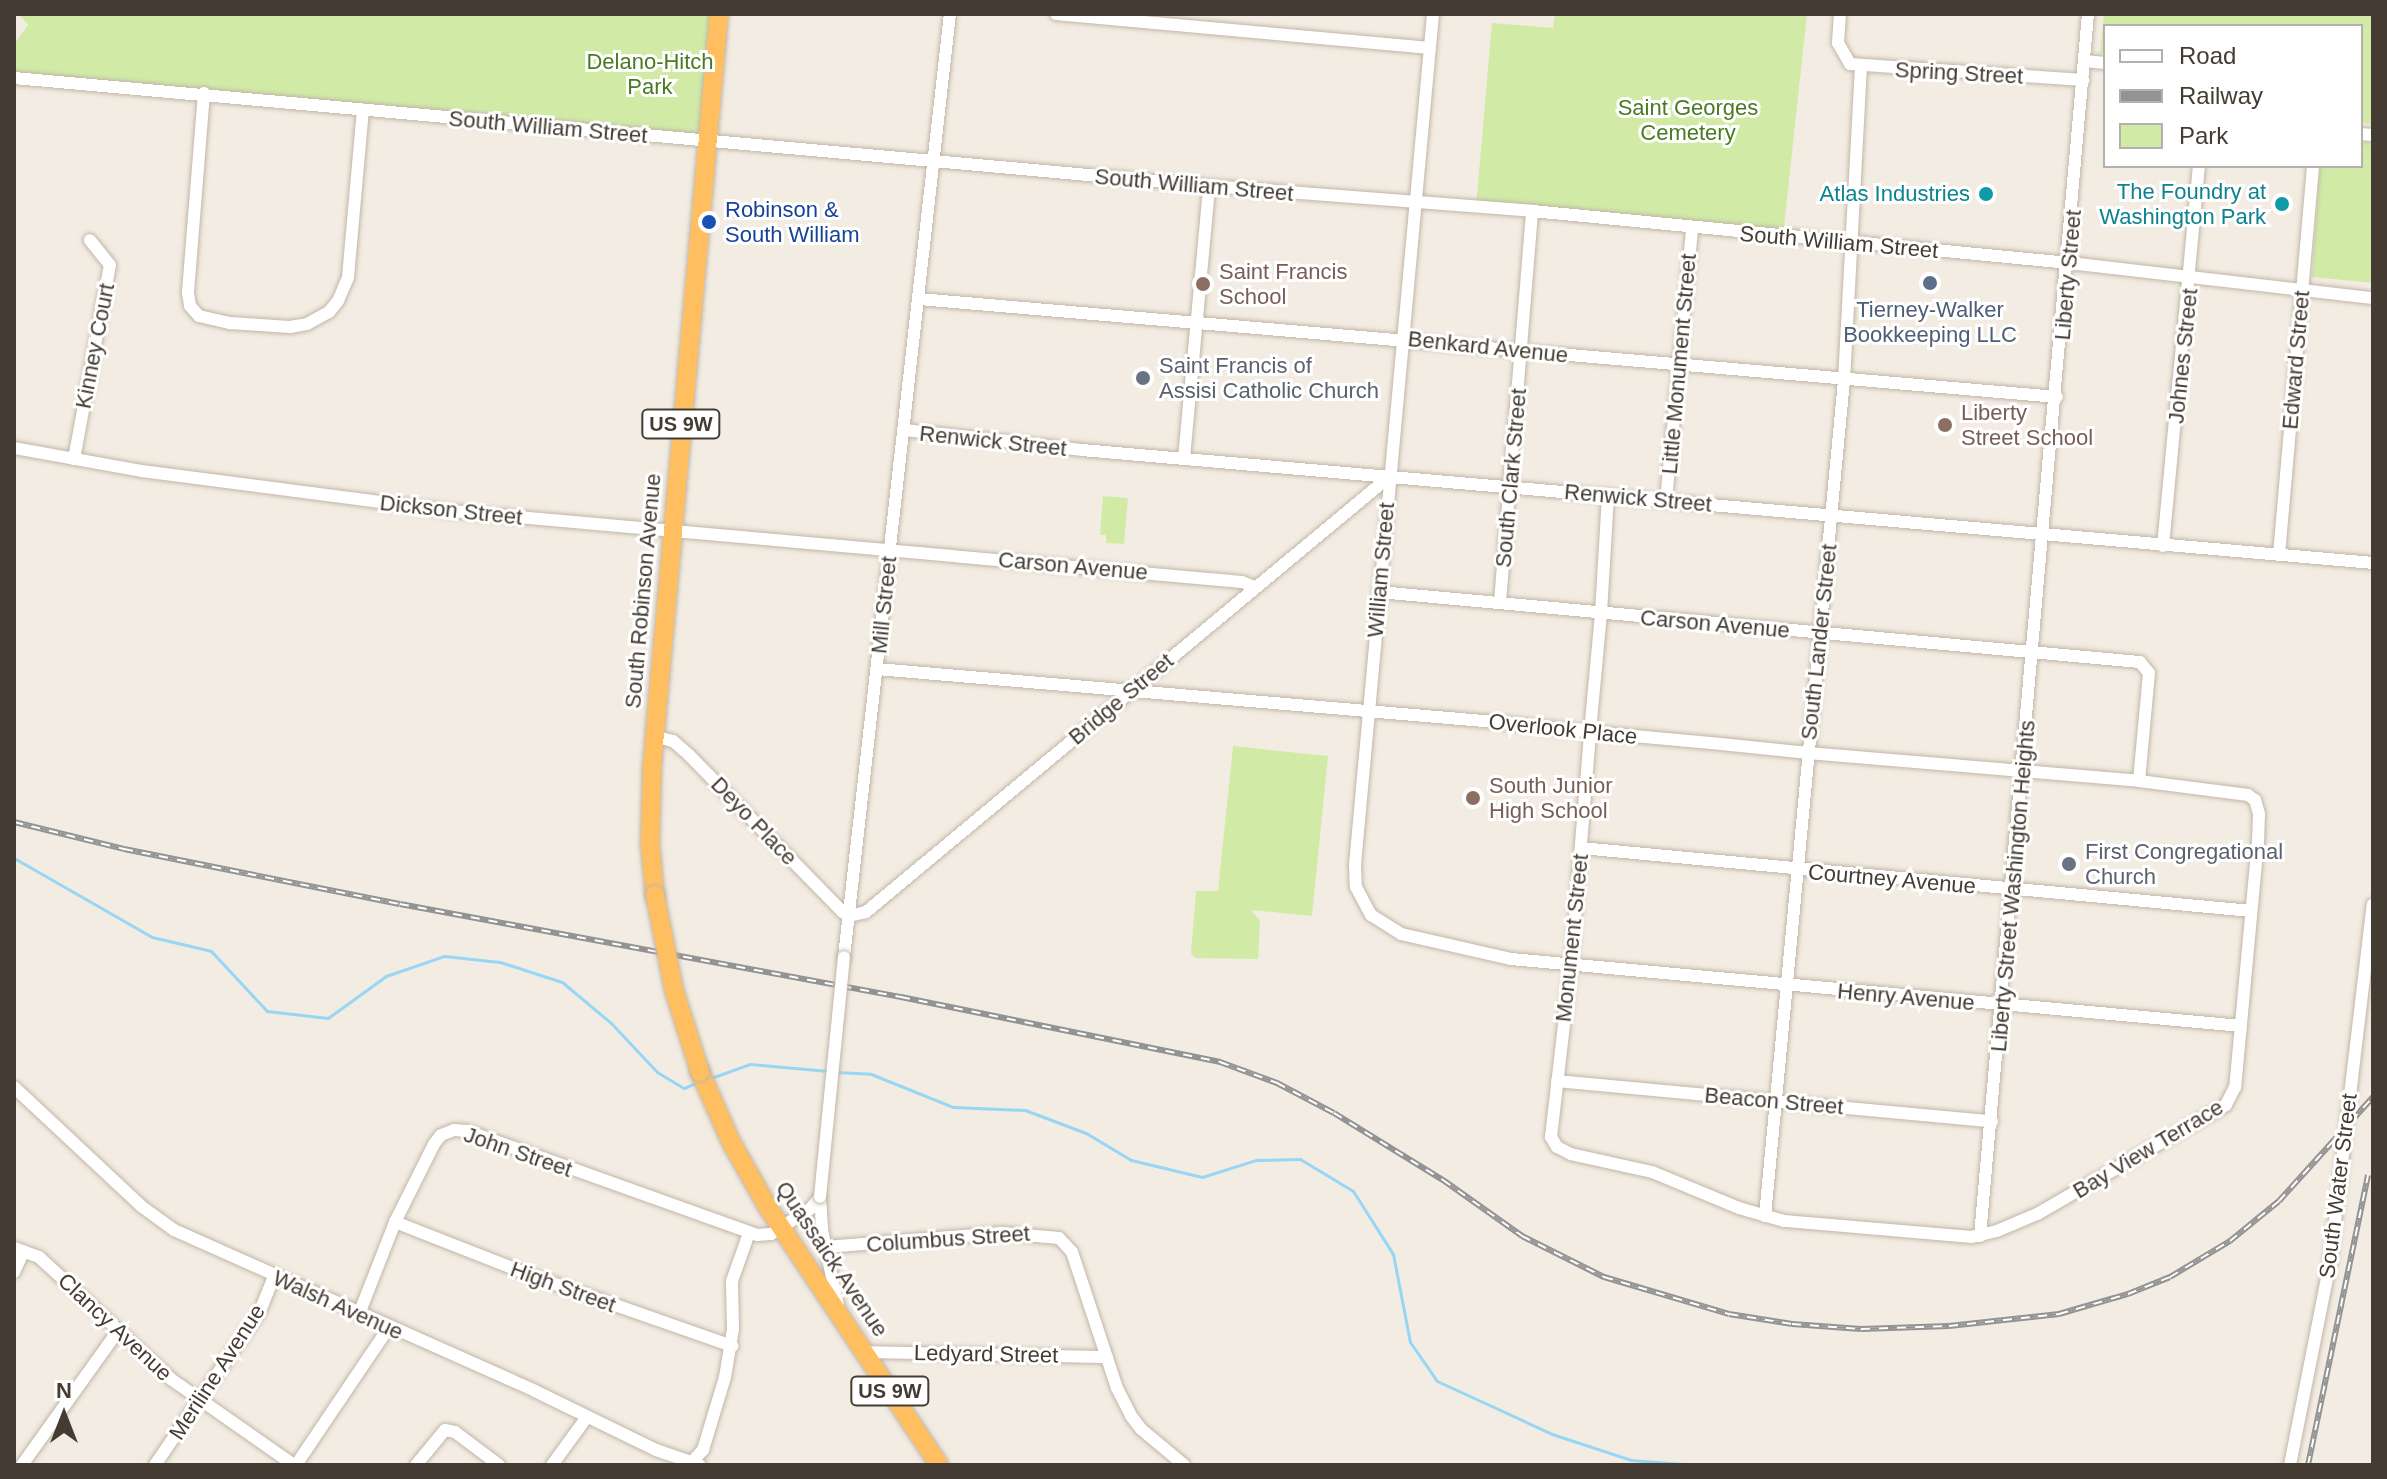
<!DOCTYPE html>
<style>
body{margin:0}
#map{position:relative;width:2387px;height:1479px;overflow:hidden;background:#f3ece2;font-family:Arial,sans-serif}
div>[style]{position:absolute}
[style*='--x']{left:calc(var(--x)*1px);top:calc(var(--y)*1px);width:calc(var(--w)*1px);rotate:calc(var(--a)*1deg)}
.green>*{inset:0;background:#d1eba7}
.stream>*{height:3px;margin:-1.5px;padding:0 1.5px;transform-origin:1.5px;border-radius:1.5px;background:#98d6f6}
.roads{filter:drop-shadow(0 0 2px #c1b6a7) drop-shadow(0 0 2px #c1b6a7)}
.minor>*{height:12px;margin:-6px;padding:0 6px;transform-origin:6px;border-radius:6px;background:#fff}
.highway>*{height:18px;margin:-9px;padding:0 9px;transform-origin:9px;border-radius:9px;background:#ffbf61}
.rail>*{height:6px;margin-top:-3px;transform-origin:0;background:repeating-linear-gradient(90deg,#fff 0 9px,#939393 0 18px);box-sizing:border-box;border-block:2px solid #939393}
.bridges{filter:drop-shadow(0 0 2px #c1b6a7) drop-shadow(0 0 2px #c1b6a7)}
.minor-bridge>*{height:12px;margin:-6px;padding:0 6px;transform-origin:6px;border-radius:6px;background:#fff}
.highway-bridge>*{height:18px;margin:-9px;padding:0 9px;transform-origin:9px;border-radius:9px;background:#ffbf61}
.dots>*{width:22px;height:22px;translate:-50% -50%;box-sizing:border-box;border:4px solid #fff;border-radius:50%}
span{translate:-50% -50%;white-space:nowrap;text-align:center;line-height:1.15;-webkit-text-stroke:6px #fff;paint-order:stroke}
.shield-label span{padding:2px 6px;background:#fff;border:2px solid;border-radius:6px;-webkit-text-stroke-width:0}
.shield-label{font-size:20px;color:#443c32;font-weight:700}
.park-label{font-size:22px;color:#497a22}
.street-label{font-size:22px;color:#443c32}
.culture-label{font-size:22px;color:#0d838f}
.right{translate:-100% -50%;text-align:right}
.transit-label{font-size:22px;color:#164399}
.left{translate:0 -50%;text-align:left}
.education-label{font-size:22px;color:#785e54}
.service-label{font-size:22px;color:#4e5e75}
.worship-label{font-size:22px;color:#5b616d}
.frame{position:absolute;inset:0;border:16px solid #443c32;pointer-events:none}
.legend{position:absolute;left:2103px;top:24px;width:260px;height:144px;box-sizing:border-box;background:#fff;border:2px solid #b4b1ad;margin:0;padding:10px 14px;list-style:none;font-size:24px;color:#443c32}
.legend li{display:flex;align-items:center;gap:16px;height:40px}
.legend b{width:40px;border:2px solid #b4b1ad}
.north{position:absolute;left:24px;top:1375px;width:80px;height:80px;-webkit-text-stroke:6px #fff;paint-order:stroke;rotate:0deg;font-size:22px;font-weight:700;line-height:32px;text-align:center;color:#443c32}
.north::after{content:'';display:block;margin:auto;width:28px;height:36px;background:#443c32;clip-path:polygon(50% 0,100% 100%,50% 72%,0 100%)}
</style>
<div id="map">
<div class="green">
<div style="clip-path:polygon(19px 14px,719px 14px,709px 140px,14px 78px,14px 44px,28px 25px)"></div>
<div style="clip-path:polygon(1555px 14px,1807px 14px,1783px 236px,1476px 207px,1492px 23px,1553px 28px)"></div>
<div style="clip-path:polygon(2104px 14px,2373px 14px,2373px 124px,2361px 123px,2361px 26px,2105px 26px,2105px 53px,2100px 53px)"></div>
<div style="clip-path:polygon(2361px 142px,2373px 143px,2373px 283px,2312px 277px,2320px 166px,2361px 166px)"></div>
<div style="clip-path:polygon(1103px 496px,1128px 498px,1124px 544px,1106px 543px,1106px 535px,1100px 535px)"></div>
<div style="clip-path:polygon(1233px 746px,1328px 756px,1312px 916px,1251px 910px,1260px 921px,1258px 959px,1195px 958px,1191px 953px,1196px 891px,1218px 891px)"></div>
</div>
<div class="stream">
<div style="--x:14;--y:858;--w:159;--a:29.8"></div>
<div style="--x:152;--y:937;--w:61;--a:13.3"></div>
<div style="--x:211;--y:951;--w:82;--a:47"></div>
<div style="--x:267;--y:1011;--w:61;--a:6.5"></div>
<div style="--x:328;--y:1018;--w:72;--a:-35.9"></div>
<div style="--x:386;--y:976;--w:61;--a:-19"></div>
<div style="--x:444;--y:956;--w:56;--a:6.1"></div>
<div style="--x:500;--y:962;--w:65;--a:17.9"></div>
<div style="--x:562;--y:982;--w:64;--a:39.9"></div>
<div style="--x:611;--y:1023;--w:67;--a:46.8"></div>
<div style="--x:657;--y:1072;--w:31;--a:31"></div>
<div style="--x:684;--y:1088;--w:13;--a:-23"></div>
<div style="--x:836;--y:1072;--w:35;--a:3"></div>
<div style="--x:871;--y:1074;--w:88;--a:21.9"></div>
<div style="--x:953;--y:1107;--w:72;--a:2.4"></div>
<div style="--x:1025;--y:1110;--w:65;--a:20.7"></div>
<div style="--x:1086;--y:1133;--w:52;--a:31"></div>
<div style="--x:1131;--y:1160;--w:73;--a:13.5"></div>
<div style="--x:1202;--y:1177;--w:57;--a:-17.5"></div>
<div style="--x:1256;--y:1160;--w:44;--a:-1.3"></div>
<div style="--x:1300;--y:1159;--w:62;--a:31.1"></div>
<div style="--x:1353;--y:1191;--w:75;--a:57.6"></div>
<div style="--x:1393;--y:1254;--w:90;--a:79.1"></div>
<div style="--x:1410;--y:1342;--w:47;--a:55.3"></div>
<div style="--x:1437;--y:1381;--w:127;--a:24.7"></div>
<div style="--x:1552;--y:1434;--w:83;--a:18.2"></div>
<div style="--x:1631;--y:1460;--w:64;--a:4.5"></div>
<div style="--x:711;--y:1078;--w:41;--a:-19.7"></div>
<div style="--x:750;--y:1064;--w:78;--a:5.1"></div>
</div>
<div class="roads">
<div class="minor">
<div style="--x:1056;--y:14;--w:375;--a:5.2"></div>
<div style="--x:1433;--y:14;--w:854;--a:95.24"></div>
<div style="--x:1355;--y:864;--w:23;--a:88"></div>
<div style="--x:1356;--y:887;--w:32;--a:62"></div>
<div style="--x:1371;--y:915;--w:36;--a:32"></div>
<div style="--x:1401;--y:934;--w:113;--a:12.8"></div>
<div style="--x:1511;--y:959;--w:733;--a:5.24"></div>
<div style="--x:1840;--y:14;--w:29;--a:94"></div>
<div style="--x:1838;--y:43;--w:24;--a:60"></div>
<div style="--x:1850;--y:64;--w:234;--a:3.9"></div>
<div style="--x:2085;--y:61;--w:20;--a:6"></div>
<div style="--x:14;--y:78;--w:1200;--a:5.16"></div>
<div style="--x:1209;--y:186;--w:324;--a:4.4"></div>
<div style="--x:1532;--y:211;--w:540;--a:5.53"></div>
<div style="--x:2069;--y:263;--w:306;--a:6.6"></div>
<div style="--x:204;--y:93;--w:201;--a:94.6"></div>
<div style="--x:188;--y:293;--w:13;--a:81"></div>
<div style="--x:190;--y:306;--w:13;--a:48"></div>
<div style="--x:199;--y:316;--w:32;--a:13"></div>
<div style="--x:230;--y:323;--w:60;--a:3.8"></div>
<div style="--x:290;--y:327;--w:17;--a:-10"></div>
<div style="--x:307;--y:324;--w:25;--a:-29"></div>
<div style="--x:329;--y:312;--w:14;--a:-51"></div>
<div style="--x:338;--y:301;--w:26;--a:-67"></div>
<div style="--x:348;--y:277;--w:168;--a:-84.9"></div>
<div style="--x:2361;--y:134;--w:12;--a:5"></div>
<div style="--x:919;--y:299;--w:1142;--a:4.92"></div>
<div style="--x:904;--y:430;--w:179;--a:6.4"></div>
<div style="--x:1082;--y:450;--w:1296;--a:5"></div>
<div style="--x:14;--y:448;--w:130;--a:10.2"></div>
<div style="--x:142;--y:471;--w:312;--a:7.4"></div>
<div style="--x:451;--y:511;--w:794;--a:5.13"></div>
<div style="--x:1242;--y:582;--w:14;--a:21"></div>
<div style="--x:1184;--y:458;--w:273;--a:-84.7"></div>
<div style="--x:74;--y:459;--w:197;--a:-79.5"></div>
<div style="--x:110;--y:265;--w:32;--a:-129"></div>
<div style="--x:1666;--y:500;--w:273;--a:-84.5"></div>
<div style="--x:2163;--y:546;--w:382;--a:-84.6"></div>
<div style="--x:2279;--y:555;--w:390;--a:-85"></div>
<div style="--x:1379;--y:592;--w:764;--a:5.26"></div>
<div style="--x:2140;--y:662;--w:14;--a:51"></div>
<div style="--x:2149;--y:673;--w:108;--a:95.3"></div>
<div style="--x:1500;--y:602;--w:392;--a:-85.3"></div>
<div style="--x:877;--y:669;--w:620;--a:4.9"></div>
<div style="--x:1495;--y:722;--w:96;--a:6"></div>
<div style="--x:1590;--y:732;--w:121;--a:5.2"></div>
<div style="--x:1711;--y:743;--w:98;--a:5.9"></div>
<div style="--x:1808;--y:753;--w:332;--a:4.8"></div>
<div style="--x:2139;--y:781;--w:110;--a:7.3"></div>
<div style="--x:2248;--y:795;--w:9;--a:36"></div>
<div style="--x:2255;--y:800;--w:15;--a:74"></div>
<div style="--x:2259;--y:814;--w:27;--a:92"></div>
<div style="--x:2258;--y:841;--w:247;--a:95.3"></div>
<div style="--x:2235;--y:1087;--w:20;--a:117"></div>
<div style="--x:2226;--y:1105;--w:218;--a:150"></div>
<div style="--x:2037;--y:1214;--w:43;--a:157"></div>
<div style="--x:1997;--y:1231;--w:26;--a:167"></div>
<div style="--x:1972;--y:1237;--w:189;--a:-175.1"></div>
<div style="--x:1784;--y:1221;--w:47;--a:-163.9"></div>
<div style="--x:1739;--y:1208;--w:94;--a:-157.5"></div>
<div style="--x:1652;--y:1172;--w:83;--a:-167.5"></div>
<div style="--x:1571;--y:1154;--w:16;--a:-153"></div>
<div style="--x:1557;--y:1147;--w:12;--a:-121"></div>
<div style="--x:1551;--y:1137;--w:173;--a:-83.4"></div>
<div style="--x:1571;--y:965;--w:234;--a:-85.3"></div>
<div style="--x:1590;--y:732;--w:120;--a:-84.7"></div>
<div style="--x:1601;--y:613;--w:118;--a:-86.6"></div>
<div style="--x:654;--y:736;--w:20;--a:15"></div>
<div style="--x:673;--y:741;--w:21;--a:41"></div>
<div style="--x:689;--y:755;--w:220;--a:45.6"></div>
<div style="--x:843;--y:912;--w:7;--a:34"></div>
<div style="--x:849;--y:916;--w:17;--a:-13"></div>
<div style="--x:866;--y:912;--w:682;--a:-39.76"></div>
<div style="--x:1581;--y:848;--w:673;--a:5.37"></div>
<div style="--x:844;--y:957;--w:949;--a:-83.59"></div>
<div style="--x:1557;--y:1081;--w:437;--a:5.3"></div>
<div style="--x:14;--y:1087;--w:174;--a:43.1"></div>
<div style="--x:141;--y:1206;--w:41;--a:36"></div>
<div style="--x:174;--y:1230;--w:395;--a:24"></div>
<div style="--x:535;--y:1391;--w:135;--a:26"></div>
<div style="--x:656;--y:1450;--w:46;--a:18.8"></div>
<div style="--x:820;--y:1198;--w:32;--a:86"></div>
<div style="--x:822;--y:1230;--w:78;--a:78.1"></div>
<div style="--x:1765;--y:1216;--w:840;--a:-84.6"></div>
<div style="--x:1844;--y:380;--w:313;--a:-86.9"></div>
<div style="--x:395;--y:1222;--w:154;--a:21.4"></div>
<div style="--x:538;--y:1278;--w:206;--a:19.3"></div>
<div style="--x:1980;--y:1236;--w:1227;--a:-84.95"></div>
<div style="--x:825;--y:1247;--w:178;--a:-4.5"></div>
<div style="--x:1002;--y:1233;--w:57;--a:5"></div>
<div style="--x:1059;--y:1238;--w:19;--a:47"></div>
<div style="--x:1072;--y:1252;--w:143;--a:71.7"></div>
<div style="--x:1117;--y:1388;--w:31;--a:63"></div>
<div style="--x:1131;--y:1416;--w:16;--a:52"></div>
<div style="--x:1141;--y:1429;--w:56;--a:39.9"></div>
<div style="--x:14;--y:1248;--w:27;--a:20"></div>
<div style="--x:39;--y:1257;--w:180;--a:42.7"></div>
<div style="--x:171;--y:1379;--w:150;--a:35"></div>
<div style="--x:14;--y:1272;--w:23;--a:-65"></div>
<div style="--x:359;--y:1314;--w:99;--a:-68.6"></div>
<div style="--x:395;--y:1222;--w:87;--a:-63.4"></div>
<div style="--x:434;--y:1144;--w:11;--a:-52"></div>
<div style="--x:441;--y:1135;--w:14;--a:-21"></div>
<div style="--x:454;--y:1130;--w:13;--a:4"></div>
<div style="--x:467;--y:1131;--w:308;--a:19.7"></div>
<div style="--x:757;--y:1235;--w:14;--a:-4"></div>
<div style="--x:771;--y:1234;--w:46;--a:-32.7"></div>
<div style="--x:810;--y:1209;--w:16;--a:-50"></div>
<div style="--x:865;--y:1352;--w:242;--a:1.2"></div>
<div style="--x:22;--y:1465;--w:165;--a:-54.4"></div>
<div style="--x:155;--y:1465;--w:186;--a:-55.7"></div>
<div style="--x:260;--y:1311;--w:37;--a:-68"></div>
<div style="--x:296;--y:1465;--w:166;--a:-56"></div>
<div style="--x:416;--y:1465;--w:45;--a:-50.4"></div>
<div style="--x:445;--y:1430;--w:10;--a:11"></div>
<div style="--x:455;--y:1432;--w:55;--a:36.9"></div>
<div style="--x:552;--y:1465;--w:59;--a:-53.9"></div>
<div style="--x:689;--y:1465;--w:21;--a:-47"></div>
<div style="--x:703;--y:1450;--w:76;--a:-73.2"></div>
<div style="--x:725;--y:1377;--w:49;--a:-80.5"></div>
<div style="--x:733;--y:1329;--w:48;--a:-91.2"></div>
<div style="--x:732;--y:1281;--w:51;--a:-70.5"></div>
<div style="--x:2290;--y:1465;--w:206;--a:-78.8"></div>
<div style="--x:2330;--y:1263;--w:361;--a:-83.2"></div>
</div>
<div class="highway">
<div style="--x:655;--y:895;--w:51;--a:-95.6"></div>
<div style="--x:650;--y:844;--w:77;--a:-88.5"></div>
<div style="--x:652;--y:767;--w:756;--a:-84.92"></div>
<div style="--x:700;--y:1072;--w:77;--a:66.1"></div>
<div style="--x:731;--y:1142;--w:73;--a:60.6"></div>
<div style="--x:767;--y:1206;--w:311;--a:56.4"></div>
</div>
</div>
<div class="rail">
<div style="--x:14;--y:822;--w:113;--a:13.8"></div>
<div style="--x:124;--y:849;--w:281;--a:11.3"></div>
<div style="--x:400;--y:904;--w:510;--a:10.52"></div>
<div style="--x:901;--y:997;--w:326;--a:11.5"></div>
<div style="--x:1220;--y:1062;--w:61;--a:20.2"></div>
<div style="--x:1277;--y:1083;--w:64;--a:27.8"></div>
<div style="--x:1334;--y:1113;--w:128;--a:31.6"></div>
<div style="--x:1443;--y:1180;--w:97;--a:35.3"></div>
<div style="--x:1522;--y:1236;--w:92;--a:26.6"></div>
<div style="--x:1604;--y:1277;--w:130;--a:16.5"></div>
<div style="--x:1729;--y:1314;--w:64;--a:9"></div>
<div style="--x:1792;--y:1324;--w:69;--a:4.1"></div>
<div style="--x:1861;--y:1329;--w:88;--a:-2"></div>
<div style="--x:1949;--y:1326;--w:111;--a:-6.2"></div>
<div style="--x:2059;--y:1314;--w:72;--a:-16.2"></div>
<div style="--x:2128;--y:1294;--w:45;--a:-22"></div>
<div style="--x:2170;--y:1277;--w:70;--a:-31"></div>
<div style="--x:2230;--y:1241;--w:63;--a:-39.2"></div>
<div style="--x:2279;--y:1201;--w:140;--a:-47.9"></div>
<div style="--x:2308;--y:1465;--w:296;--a:-78.3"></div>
</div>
<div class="bridges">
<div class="minor-bridge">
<div style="--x:820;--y:1197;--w:241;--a:-84.3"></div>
</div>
<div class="highway-bridge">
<div style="--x:655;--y:895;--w:97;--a:78.7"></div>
<div style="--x:674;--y:990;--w:86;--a:72.4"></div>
</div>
</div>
<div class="dots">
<div style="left:1986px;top:194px;background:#0f9aa8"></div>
<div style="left:2282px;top:204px;background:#0f9aa8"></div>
<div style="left:709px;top:222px;background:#1a4fb4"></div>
<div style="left:1930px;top:283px;background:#5c6f8a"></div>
<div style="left:1203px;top:284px;background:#8d6e63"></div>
<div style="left:1143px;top:378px;background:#6b7280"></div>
<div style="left:1945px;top:425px;background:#8d6e63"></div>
<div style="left:1473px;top:798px;background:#8d6e63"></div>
<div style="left:2069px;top:864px;background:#6b7280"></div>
</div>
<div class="shield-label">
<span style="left:681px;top:424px">US 9W</span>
<span style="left:890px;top:1391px">US 9W</span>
</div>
<div class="park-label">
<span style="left:650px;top:74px">Delano-Hitch<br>Park</span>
<span style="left:1688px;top:120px">Saint Georges<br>Cemetery</span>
</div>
<div class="street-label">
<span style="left:1959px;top:73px;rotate:3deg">Spring Street</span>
<span style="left:548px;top:127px;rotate:5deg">South William Street</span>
<span style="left:1194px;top:185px;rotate:5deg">South William Street</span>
<span style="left:1839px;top:242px;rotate:5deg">South William Street</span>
<span style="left:2068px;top:275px;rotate:-85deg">Liberty Street</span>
<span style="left:95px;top:346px;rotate:-79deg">Kinney Court</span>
<span style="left:1488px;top:347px;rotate:6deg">Benkard Avenue</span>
<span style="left:2183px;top:356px;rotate:-84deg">Johnes Street</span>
<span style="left:2296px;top:360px;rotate:-85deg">Edward Street</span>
<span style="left:1679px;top:364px;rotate:-85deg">Little Monument Street</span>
<span style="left:993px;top:441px;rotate:6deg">Renwick Street</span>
<span style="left:1511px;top:478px;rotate:-85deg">South Clark Street</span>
<span style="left:1638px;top:498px;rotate:5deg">Renwick Street</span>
<span style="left:451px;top:510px;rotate:6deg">Dickson Street</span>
<span style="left:1073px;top:566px;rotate:5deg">Carson Avenue</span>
<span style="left:1381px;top:570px;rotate:-85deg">William Street</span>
<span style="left:643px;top:591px;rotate:-85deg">South Robinson Avenue</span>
<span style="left:884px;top:605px;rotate:-84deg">Mill Street</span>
<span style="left:1715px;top:624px;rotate:5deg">Carson Avenue</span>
<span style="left:1819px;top:642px;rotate:-84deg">South Lander Street</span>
<span style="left:1121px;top:699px;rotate:-40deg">Bridge Street</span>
<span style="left:1563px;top:729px;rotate:6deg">Overlook Place</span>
<span style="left:754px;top:821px;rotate:46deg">Deyo Place</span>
<span style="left:1892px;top:879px;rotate:5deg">Courtney Avenue</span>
<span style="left:2013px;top:886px;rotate:-85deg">Liberty Street Washington Heights</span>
<span style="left:1572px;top:938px;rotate:-84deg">Monument Street</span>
<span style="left:1906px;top:997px;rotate:5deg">Henry Avenue</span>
<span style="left:1774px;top:1101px;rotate:5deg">Beacon Street</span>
<span style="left:2148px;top:1149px;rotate:-31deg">Bay View Terrace</span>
<span style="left:518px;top:1152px;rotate:19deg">John Street</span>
<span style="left:2338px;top:1186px;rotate:-83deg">South Water Street</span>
<span style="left:948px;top:1239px;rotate:-4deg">Columbus Street</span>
<span style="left:832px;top:1259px;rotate:56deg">Quassaick Avenue</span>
<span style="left:563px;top:1287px;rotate:20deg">High Street</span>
<span style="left:338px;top:1305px;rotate:24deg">Walsh Avenue</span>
<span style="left:115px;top:1327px;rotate:43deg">Clancy Avenue</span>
<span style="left:986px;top:1354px;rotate:1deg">Ledyard Street</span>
<span style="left:217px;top:1372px;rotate:-57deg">Meriline Avenue</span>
</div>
<div class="culture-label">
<span class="right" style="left:2266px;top:204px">The Foundry at<br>Washington Park</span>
<span class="right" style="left:1970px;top:194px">Atlas Industries</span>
</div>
<div class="transit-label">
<span class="left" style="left:725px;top:222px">Robinson &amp;<br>South William</span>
</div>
<div class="education-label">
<span class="left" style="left:1219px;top:284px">Saint Francis<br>School</span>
<span class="left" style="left:1961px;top:425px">Liberty<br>Street School</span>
<span class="left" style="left:1489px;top:798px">South Junior<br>High School</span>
</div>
<div class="service-label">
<span style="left:1930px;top:322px">Tierney-Walker<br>Bookkeeping LLC</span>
</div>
<div class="worship-label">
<span class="left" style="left:1159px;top:378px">Saint Francis of<br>Assisi Catholic Church</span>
<span class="left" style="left:2085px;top:864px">First Congregational<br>Church</span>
</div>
<div class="frame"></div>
<ul class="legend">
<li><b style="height:10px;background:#fff"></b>Road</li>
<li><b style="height:10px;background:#939393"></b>Railway</li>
<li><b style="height:22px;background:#d1eba7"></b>Park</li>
</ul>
<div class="north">N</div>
</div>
